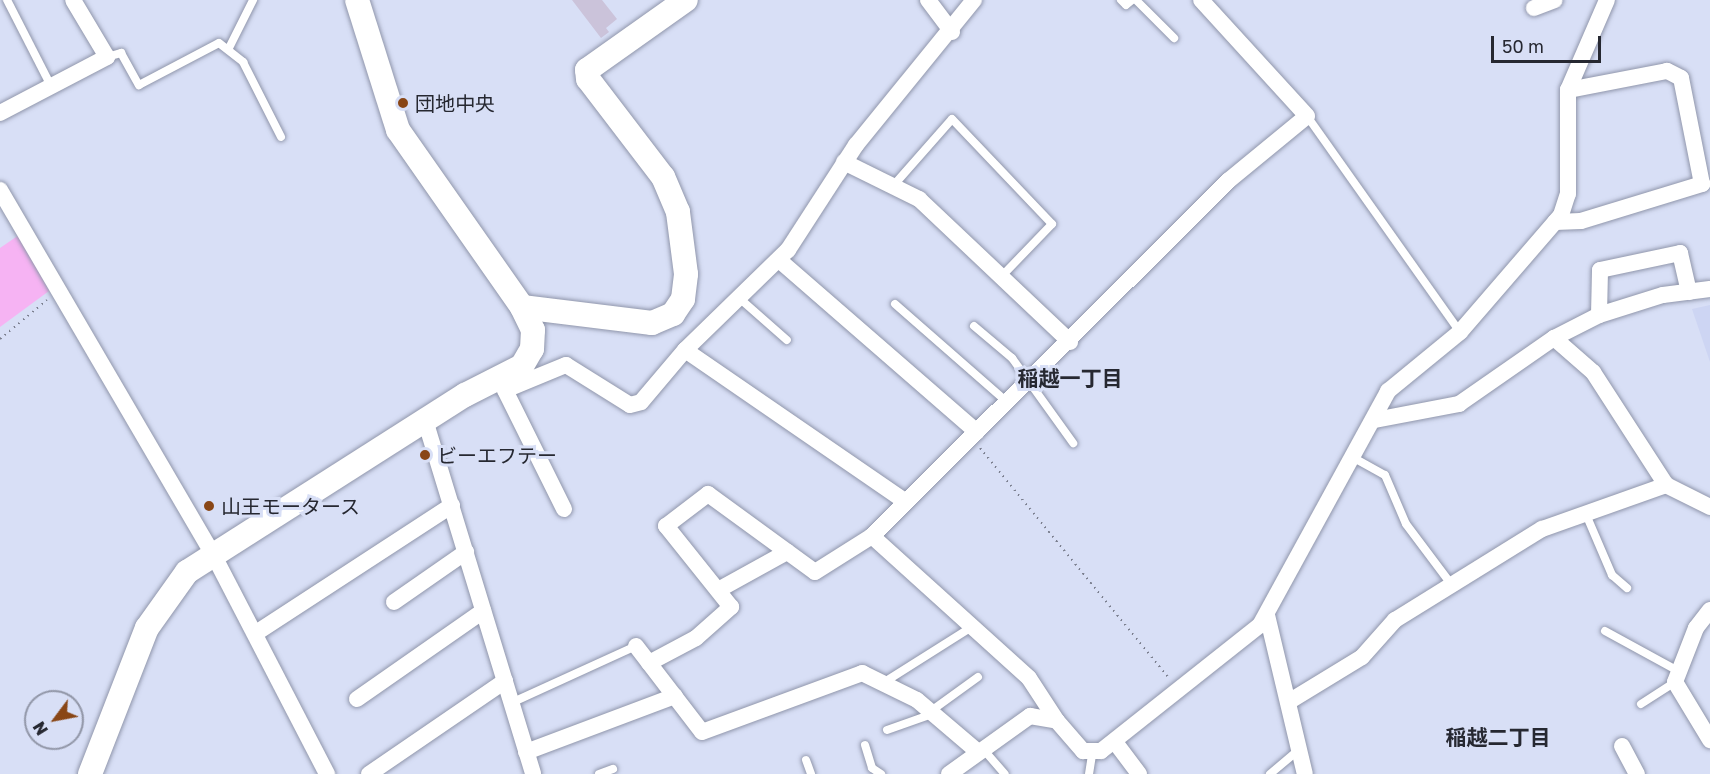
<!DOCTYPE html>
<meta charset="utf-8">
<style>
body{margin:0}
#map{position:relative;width:1710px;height:774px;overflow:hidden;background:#d8dff6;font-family:"Golos Text","Noto Sans JP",sans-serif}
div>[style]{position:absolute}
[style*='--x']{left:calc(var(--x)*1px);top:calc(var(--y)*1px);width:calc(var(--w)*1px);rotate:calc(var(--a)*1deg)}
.built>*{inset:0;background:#cdd5f3}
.green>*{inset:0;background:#f6b3f3}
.building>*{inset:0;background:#cbc3da}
.path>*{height:2px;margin-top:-1px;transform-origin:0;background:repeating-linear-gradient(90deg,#7b7f8f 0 1.5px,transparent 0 6px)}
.roads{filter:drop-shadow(0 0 2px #9096ab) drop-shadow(0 0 2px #9096ab)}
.lane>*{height:8px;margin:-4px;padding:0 4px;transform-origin:4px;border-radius:4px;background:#fff}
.street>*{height:16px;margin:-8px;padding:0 8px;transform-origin:8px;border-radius:8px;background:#fff}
.secondary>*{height:24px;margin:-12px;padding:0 12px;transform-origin:12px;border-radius:12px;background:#fff}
.dots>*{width:16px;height:16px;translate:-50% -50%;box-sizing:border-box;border:3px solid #d8dff6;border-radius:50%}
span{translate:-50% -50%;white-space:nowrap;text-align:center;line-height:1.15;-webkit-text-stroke:6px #d8dff6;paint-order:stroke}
.poi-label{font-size:20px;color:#262831}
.left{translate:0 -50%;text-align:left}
.neighbourhood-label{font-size:21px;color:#262831;font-weight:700}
.north{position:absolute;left:24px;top:690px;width:60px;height:60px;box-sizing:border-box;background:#d8dff6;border:2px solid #9196a7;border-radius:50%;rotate:238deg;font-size:16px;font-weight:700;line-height:24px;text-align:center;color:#262831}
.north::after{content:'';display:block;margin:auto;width:21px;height:27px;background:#894616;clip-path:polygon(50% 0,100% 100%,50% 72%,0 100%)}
.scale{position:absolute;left:1491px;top:36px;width:110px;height:27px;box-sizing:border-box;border:3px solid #262831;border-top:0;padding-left:8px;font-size:18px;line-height:21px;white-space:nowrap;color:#262831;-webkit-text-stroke:4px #d8dff6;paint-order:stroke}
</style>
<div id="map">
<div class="built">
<div style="clip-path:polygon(1710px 305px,1710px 362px,1692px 309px)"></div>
</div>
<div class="green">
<div style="clip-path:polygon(19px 235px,49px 291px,0 327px,0 248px)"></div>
</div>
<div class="building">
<div style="clip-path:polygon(572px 0,602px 0,617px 19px,606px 28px,609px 32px,601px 38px)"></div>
</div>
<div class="path">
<div style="--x:0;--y:339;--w:61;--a:-39.7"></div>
<div style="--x:980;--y:448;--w:298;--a:50.6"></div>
</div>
<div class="roads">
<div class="lane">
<div style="--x:7;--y:0;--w:97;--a:62.9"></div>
<div style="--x:1121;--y:0;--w:7;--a:45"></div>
<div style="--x:1126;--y:5;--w:8;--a:-40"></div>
<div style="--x:1136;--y:0;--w:54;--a:45"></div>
<div style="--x:229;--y:48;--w:54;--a:-63.4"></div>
<div style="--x:107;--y:57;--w:15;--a:-16"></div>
<div style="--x:121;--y:53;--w:37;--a:61"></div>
<div style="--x:139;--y:85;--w:90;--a:-27.7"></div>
<div style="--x:219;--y:43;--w:31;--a:38"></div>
<div style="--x:243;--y:62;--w:84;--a:63.1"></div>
<div style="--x:1307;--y:116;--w:265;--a:54.7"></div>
<div style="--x:893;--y:186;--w:89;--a:-48.6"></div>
<div style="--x:952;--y:119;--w:145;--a:46.4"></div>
<div style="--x:1052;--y:224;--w:74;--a:133.9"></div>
<div style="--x:738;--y:297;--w:65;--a:41.3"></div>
<div style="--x:895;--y:304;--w:150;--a:41.2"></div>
<div style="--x:974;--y:326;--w:50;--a:40.1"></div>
<div style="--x:1012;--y:358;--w:105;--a:54.3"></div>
<div style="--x:1354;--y:458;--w:35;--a:29"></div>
<div style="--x:1385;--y:475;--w:53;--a:66.8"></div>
<div style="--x:1406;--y:524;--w:75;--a:53.1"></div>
<div style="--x:1585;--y:512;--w:69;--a:66.8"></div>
<div style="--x:1612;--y:575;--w:20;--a:41"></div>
<div style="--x:1605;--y:631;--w:85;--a:28.7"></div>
<div style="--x:883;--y:683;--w:107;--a:-32.3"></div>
<div style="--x:511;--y:703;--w:137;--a:-24.5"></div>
<div style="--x:1641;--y:704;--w:40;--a:-32.9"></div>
<div style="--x:931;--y:711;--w:58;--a:-35.9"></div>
<div style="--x:887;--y:730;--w:48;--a:-19.6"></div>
<div style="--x:865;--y:745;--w:24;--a:73"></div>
<div style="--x:872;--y:768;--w:11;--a:34"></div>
<div style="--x:983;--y:749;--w:33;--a:49"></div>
<div style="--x:806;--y:760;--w:15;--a:70"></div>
<div style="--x:599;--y:774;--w:15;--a:-20"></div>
<div style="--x:1089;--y:774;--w:20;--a:-81"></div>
<div style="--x:1270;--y:774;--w:39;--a:-40"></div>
</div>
<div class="street">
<div style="--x:928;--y:0;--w:40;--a:53"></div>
<div style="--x:1534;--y:8;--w:22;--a:-21"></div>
<div style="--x:0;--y:113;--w:121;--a:-27.6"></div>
<div style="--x:107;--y:57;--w:66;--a:-120.8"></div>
<div style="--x:844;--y:162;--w:84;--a:26.3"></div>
<div style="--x:919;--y:199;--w:208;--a:43.4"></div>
<div style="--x:0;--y:190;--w:422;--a:59.7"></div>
<div style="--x:213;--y:554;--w:248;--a:62.6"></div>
<div style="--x:1555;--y:222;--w:26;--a:-2"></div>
<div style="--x:1581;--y:221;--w:127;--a:-17"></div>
<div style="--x:1702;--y:184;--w:108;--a:-101.2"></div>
<div style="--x:1681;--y:78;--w:16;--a:-153"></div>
<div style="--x:1667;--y:71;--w:101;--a:169.1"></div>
<div style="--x:779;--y:260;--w:262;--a:41"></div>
<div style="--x:1599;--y:315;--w:45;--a:-88.7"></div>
<div style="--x:1600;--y:270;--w:82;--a:-12"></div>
<div style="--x:1680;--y:253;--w:40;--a:77"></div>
<div style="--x:1554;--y:338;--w:52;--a:41.1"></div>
<div style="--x:1593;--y:372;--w:135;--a:57.1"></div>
<div style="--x:1666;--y:485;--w:49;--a:26.6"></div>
<div style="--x:685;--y:350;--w:144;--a:-44.2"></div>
<div style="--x:788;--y:250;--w:125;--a:-57.1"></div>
<div style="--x:856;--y:145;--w:187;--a:-50.9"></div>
<div style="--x:425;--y:420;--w:370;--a:73"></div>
<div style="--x:1375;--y:420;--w:86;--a:-10.8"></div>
<div style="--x:1459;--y:404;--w:116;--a:-34.8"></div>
<div style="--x:1554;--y:338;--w:51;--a:-27.1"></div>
<div style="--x:1599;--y:315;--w:67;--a:-17.4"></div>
<div style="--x:1663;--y:295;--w:47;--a:-7.3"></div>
<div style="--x:564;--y:509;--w:133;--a:-116.4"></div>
<div style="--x:505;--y:390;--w:66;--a:-22.3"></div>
<div style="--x:566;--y:365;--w:75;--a:32"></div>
<div style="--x:630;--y:405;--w:11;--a:-15"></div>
<div style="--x:641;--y:402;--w:68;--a:-49.8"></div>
<div style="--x:685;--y:350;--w:268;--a:34.5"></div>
<div style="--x:720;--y:589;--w:77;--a:-28.9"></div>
<div style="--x:394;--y:602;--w:88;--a:-34.8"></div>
<div style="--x:1710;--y:610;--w:23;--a:128"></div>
<div style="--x:1696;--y:628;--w:58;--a:111.3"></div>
<div style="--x:1675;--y:682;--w:68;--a:58.9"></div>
<div style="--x:1267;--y:615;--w:163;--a:76.6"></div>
<div style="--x:256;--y:633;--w:234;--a:-33.1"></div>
<div style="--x:636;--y:646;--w:108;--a:52.5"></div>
<div style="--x:702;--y:732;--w:171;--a:-20.2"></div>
<div style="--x:862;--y:673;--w:61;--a:26.1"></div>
<div style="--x:917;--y:700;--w:80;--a:40.4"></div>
<div style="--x:649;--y:663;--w:53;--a:-28"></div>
<div style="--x:696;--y:638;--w:47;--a:-41.5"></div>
<div style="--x:731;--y:607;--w:104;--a:-128.7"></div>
<div style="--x:666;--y:526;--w:53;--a:-37.3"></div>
<div style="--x:708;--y:494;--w:132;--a:36.1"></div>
<div style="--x:815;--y:572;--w:67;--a:-32.3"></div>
<div style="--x:357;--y:699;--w:154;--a:-34.9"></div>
<div style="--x:1290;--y:701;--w:84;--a:-31.4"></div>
<div style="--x:1362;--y:657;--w:50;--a:-48.3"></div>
<div style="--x:1395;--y:620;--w:173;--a:-31.8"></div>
<div style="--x:1542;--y:529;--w:132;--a:-19.5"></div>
<div style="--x:1057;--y:721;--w:51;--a:-123.1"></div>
<div style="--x:1029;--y:678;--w:212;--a:-137.9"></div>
<div style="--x:872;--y:536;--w:503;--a:-44.92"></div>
<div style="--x:1228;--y:181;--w:102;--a:-39.4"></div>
<div style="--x:1307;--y:116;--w:157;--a:-132.4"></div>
<div style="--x:1115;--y:742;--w:40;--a:53"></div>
<div style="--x:1622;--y:746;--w:32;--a:62"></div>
<div style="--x:526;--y:752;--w:159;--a:-20.6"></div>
<div style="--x:369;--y:774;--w:165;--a:-34.4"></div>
<div style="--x:949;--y:774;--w:100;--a:-35.6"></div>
<div style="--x:1030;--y:716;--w:27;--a:10"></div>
<div style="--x:1057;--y:721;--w:40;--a:49"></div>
<div style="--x:1083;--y:751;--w:18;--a:0"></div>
<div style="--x:1101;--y:751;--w:203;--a:-38.4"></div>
<div style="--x:1260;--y:625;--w:267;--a:-61.3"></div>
<div style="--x:1388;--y:391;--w:93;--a:-39.3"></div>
<div style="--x:1460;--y:332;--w:155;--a:-49.2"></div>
<div style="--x:1561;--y:215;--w:22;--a:-72"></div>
<div style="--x:1568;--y:194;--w:104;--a:-90"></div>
<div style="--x:1568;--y:90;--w:98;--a:-66.6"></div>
</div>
<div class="secondary">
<div style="--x:522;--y:307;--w:131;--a:7"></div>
<div style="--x:652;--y:323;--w:23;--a:-23"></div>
<div style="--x:673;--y:314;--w:18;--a:-56"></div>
<div style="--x:683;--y:299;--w:25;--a:-83"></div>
<div style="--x:686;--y:274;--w:63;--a:-97.4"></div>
<div style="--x:678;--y:212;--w:38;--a:-113"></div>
<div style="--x:663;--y:177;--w:123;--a:-127.4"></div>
<div style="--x:588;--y:79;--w:9;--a:-96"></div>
<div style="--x:587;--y:70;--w:121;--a:-35.3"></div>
<div style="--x:90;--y:774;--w:157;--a:-68.7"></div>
<div style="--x:147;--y:628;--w:69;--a:-54.5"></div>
<div style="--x:187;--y:572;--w:330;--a:-32.5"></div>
<div style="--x:465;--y:395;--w:64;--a:-27"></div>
<div style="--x:522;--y:366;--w:20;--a:-60"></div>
<div style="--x:532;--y:349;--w:19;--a:-87"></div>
<div style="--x:533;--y:330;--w:25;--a:-116"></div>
<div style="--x:522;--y:307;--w:216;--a:-125"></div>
<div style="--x:398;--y:130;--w:136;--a:-107.5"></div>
</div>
</div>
<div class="dots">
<div style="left:403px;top:103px;background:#894616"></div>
<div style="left:425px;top:455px;background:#894616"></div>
<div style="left:209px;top:506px;background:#894616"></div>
</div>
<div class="poi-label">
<span class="left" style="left:415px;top:103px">団地中央</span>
<span class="left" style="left:437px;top:455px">ビーエフテー</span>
<span class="left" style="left:221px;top:506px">山王モータース</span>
</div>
<div class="neighbourhood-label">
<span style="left:1070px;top:378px">稲越一丁目</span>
<span style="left:1498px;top:737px">稲越二丁目</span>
</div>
<div class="north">N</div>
<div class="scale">50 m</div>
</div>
